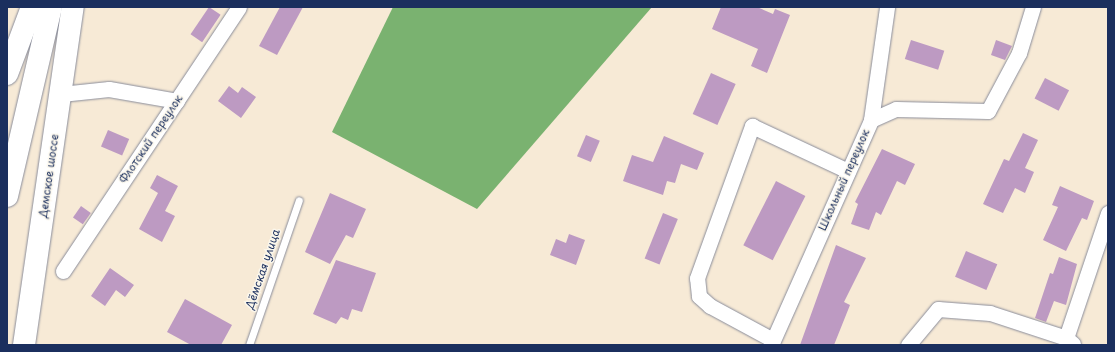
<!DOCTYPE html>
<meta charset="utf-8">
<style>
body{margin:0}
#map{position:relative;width:1115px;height:352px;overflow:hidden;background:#f7ead6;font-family:"Playpen Sans",sans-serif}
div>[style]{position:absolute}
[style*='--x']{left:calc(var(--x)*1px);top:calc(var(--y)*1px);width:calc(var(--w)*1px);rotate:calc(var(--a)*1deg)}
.forest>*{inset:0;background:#7ab270}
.building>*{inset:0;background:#bd9ac2;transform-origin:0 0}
.roads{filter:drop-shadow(0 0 1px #898c9a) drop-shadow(0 0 1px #898c9a)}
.service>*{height:7px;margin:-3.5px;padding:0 3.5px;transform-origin:3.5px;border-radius:3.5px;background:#fff}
.minor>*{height:15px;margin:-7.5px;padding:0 7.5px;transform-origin:7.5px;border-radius:7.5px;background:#fff}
.primary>*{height:22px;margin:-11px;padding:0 11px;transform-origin:11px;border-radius:11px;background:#fff}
span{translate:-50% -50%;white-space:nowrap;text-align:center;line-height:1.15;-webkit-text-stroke:3px #fbf7ec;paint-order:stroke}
.street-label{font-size:11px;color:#1b2f5e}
.frame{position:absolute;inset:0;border:8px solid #1b2f5e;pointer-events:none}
</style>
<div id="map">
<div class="forest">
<div style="clip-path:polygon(393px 7px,652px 7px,477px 209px,332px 132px)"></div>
</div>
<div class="building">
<div style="left:209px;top:7px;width:14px;height:33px;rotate:34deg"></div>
<div style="clip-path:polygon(280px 7px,303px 7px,277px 55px,259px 46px)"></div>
<div style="clip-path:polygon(721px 7px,757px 7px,773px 14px,775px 9px,790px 15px,767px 73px,751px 66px,758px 49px,712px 29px)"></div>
<div style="left:911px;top:40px;width:35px;height:20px;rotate:18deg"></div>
<div style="clip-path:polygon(996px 40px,1012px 46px,1005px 60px,991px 55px)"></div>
<div style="left:711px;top:73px;width:27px;height:45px;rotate:24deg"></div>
<div style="left:1045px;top:78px;width:27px;height:23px;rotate:27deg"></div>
<div style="clip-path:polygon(229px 86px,238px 93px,242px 87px,256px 97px,241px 118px,218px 101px)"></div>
<div style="left:108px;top:130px;width:23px;height:18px;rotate:23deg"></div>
<div style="clip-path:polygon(1023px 133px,1038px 140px,1025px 168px,1034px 172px,1025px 193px,1015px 188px,1003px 213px,983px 204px,1004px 159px,1009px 161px)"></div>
<div style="left:586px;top:135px;width:15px;height:23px;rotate:23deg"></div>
<div style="clip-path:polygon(664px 136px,704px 153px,697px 170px,681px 164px,675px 183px,667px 181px,663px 195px,623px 181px,632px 155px,653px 162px)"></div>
<div style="clip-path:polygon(882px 149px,915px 164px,905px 185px,897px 181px,881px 215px,876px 212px,869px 230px,851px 224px,858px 204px,855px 202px)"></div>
<div style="clip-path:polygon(157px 175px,178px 186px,165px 211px,175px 216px,162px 242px,139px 229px,158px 193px,150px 188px)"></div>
<div style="left:776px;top:181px;width:33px;height:72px;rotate:27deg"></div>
<div style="clip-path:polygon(1060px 186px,1094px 201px,1087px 220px,1082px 218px,1066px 251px,1043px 240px,1058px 207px,1052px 205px)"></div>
<div style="clip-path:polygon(330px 193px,366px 209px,353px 238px,346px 235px,330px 264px,305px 252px)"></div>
<div style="left:81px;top:206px;width:12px;height:14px;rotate:35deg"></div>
<div style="left:663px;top:213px;width:16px;height:49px;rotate:22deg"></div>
<div style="clip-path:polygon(569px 234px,585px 240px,576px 265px,550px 255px,556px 239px,566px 243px)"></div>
<div style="clip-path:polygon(836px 245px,866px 258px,844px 302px,850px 305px,834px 345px,800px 345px)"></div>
<div style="left:966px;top:251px;width:34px;height:28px;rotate:23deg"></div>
<div style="clip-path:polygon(1059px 257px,1077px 264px,1066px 305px,1054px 301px,1046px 322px,1035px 318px,1050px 273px,1053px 274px)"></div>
<div style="clip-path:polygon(336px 260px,376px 273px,362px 312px,352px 309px,348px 320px,341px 317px,336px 324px,313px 314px)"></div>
<div style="clip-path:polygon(110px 268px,134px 285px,125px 297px,116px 290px,105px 306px,91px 296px)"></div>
<div style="clip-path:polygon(185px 299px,232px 325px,221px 345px,191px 345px,167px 332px)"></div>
</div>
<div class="roads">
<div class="service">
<div style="--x:249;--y:345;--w:153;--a:-71"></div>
</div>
<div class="minor">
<div style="--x:61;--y:94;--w:48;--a:-5.9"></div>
<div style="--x:109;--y:89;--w:69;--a:10"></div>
<div style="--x:871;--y:120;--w:27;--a:-24"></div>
<div style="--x:896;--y:109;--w:92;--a:1.2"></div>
<div style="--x:988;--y:111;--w:66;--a:-61.9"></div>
<div style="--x:1019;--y:53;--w:48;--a:-73.1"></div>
<div style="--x:63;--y:271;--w:317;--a:-56.3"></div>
<div style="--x:773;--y:340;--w:72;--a:-151.6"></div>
<div style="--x:710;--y:306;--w:15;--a:-138"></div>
<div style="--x:699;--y:296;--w:18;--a:-96"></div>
<div style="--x:697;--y:278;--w:162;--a:-70.1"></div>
<div style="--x:752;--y:126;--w:106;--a:25.1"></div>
<div style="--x:1073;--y:344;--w:9;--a:-139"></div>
<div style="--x:1066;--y:338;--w:132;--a:-71.4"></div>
<div style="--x:771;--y:345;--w:246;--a:-66"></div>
<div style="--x:871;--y:120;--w:114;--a:-81.9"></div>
<div style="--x:908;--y:345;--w:47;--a:-50.2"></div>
<div style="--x:938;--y:309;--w:52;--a:4.4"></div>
<div style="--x:990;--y:313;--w:80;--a:18.2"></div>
</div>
<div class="primary">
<div style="--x:7;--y:74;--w:72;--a:-69.5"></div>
<div style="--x:7;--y:196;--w:194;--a:-76.9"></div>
<div style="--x:24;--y:345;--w:342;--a:-81.8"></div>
</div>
</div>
<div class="street-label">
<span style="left:151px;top:139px;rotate:-56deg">Флотский переулок</span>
<span style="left:49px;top:176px;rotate:-82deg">Демское шоссе</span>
<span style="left:844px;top:180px;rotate:-66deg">Школьный переулок</span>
<span style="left:263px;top:269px;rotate:-71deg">Дёмская улица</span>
</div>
<div class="frame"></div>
</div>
